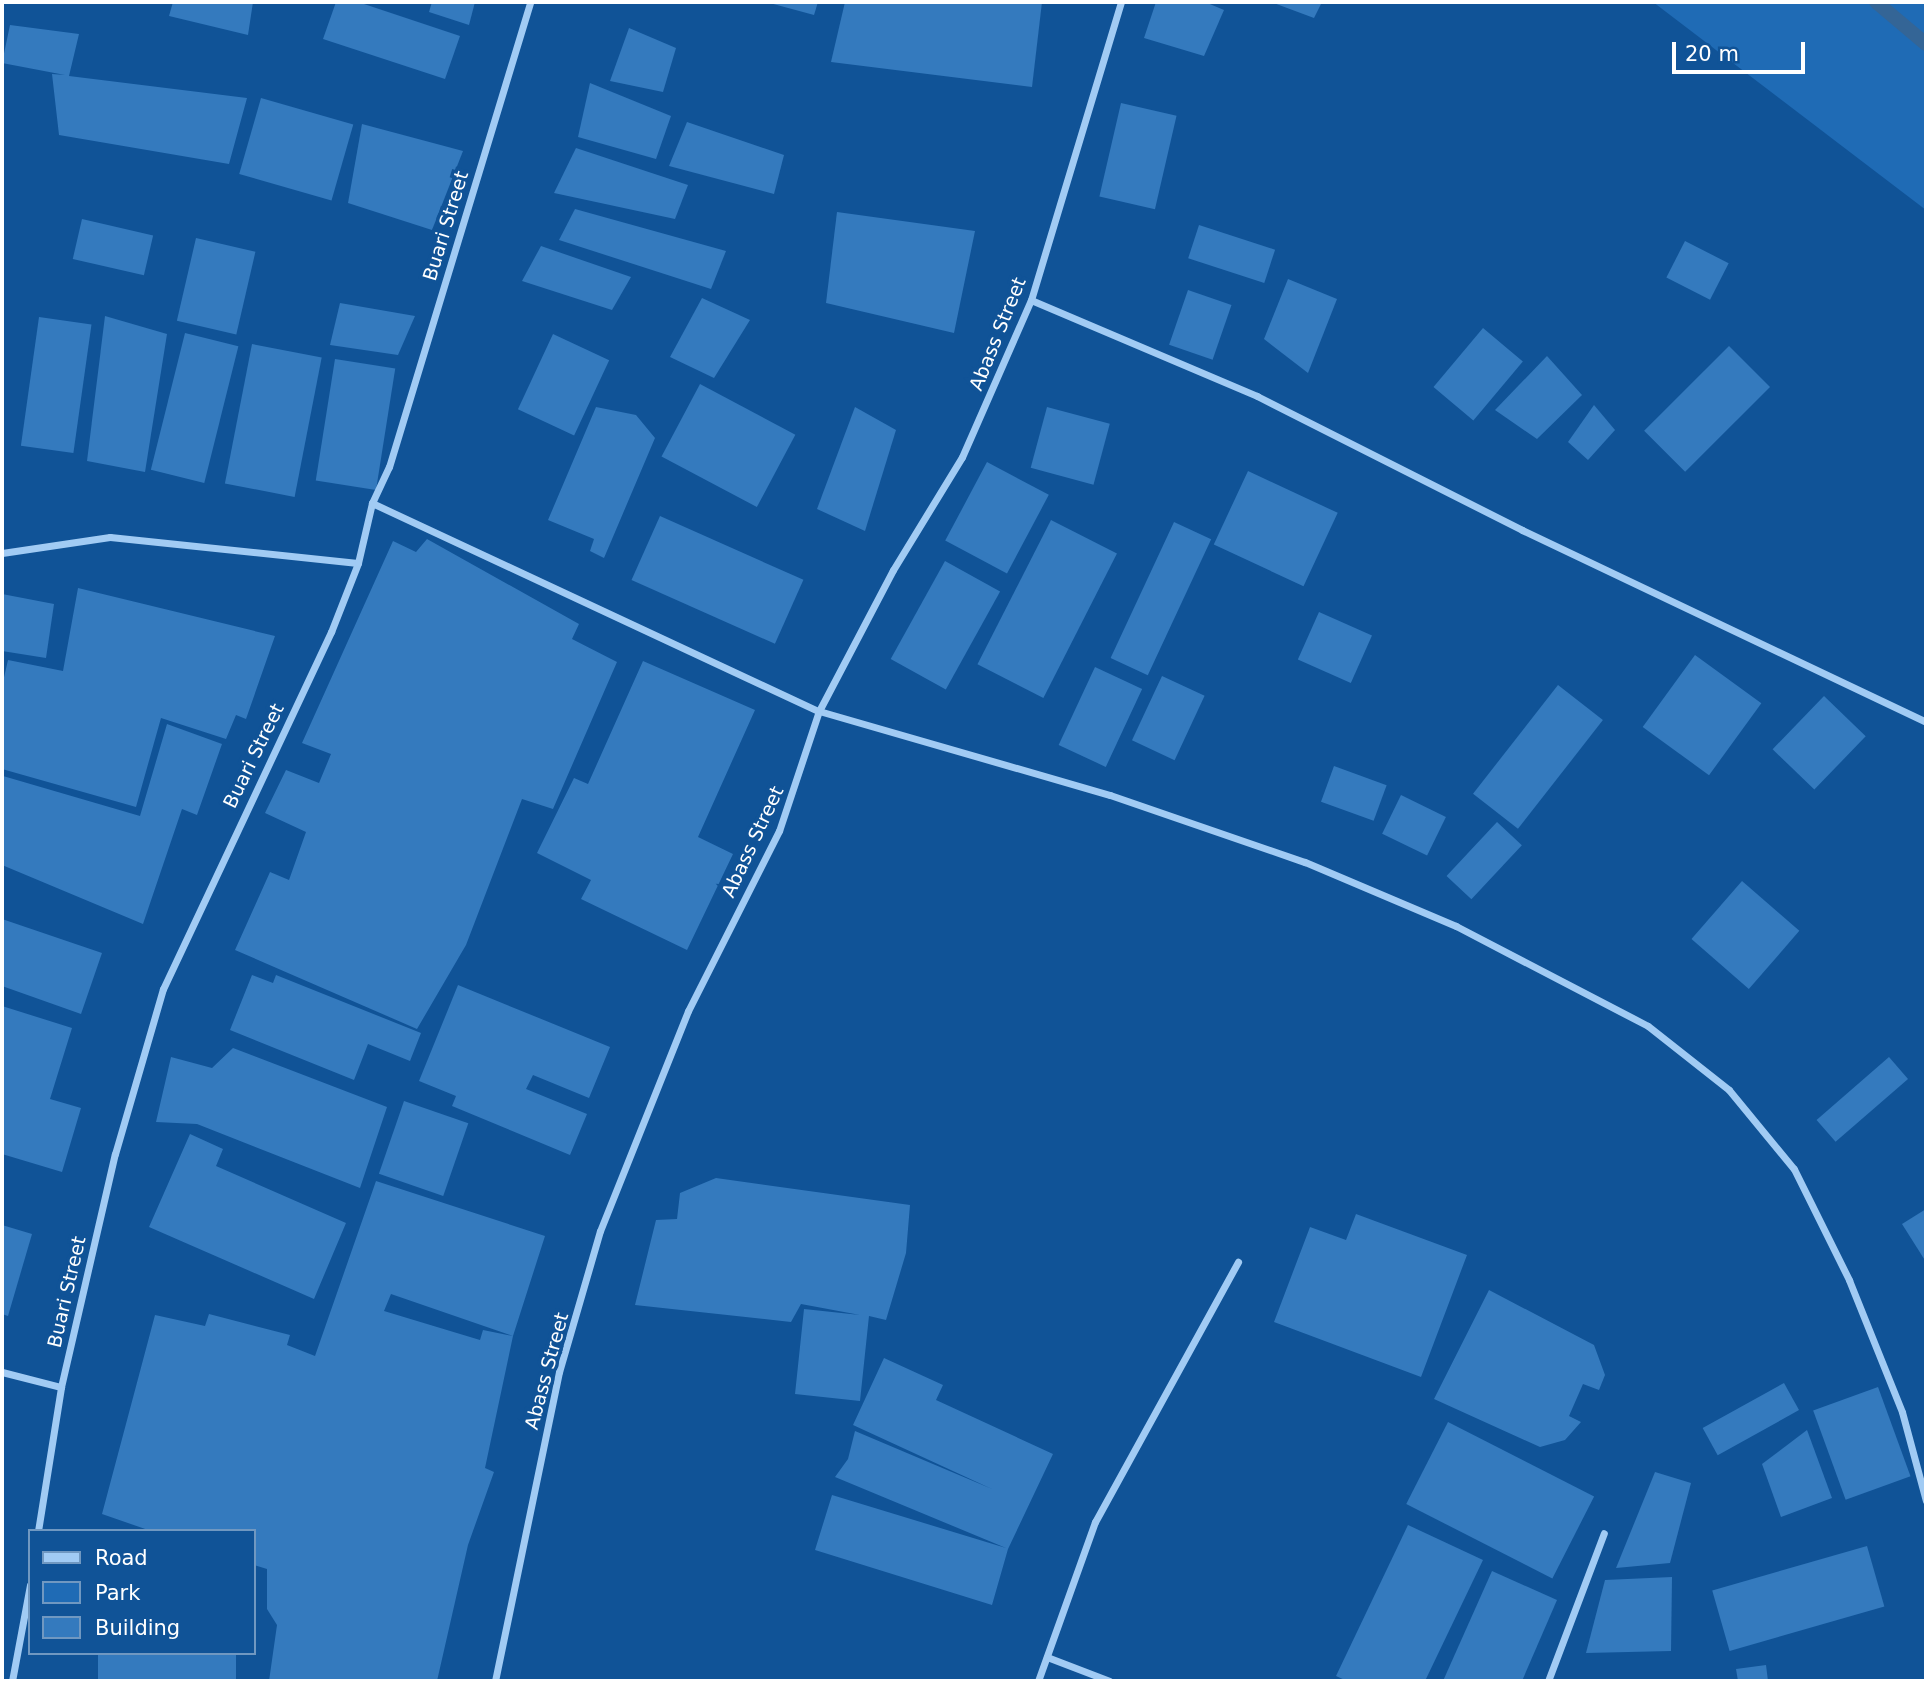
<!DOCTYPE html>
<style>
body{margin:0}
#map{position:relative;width:1928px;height:1683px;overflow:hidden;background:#105397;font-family:"DejaVu Sans",sans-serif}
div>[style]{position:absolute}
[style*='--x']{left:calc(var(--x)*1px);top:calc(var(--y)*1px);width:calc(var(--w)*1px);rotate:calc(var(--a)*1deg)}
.green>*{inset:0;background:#1f6bb5}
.stream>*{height:14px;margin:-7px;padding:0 7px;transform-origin:7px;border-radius:7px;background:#346596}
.building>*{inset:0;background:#347abe;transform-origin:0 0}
.street>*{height:7px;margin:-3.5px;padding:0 3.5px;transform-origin:3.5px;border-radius:3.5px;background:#a1cbf4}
span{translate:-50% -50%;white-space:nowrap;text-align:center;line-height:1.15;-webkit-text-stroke:7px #105397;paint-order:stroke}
.street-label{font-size:19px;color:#fff}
.frame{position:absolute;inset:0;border:4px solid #fff;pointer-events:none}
.legend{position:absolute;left:28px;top:1529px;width:228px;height:126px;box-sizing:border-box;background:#105397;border:2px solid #7098c1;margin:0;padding:9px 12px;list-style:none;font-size:21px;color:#fff}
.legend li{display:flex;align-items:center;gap:14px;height:35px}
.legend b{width:35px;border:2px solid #7098c1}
.scale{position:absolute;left:1672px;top:42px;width:133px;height:32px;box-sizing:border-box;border:4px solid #fff;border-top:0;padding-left:9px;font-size:21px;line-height:24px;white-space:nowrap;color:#fff;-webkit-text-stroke:5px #105397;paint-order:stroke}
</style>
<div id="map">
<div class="green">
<div style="clip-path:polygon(1653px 2px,1926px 2px,1926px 210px,1922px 207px)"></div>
</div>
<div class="stream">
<div style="--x:1876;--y:2;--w:65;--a:40"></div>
</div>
<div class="building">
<div style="clip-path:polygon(173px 2px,253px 2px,248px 35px,169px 16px)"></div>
<div style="clip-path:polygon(336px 2px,358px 2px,460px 36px,445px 79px,323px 39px)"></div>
<div style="clip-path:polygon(432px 2px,475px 2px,469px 25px,429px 12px)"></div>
<div style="clip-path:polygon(766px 2px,818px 2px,814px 15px)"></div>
<div style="clip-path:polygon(845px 2px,1042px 2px,1032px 87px,831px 62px)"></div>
<div style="clip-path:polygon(1156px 2px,1205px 2px,1224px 10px,1204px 56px,1144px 38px)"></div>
<div style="clip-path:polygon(1271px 2px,1322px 2px,1314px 18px)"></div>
<div style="clip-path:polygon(10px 25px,79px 34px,69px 76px,247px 98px,229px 164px,59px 135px,52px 74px,65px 75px,2px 63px)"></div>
<div style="clip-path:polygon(629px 28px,676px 48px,663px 92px,610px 81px)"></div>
<div style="clip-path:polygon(590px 83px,671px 116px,656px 159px,578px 137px)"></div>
<div style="left:261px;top:98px;width:96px;height:79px;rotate:16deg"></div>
<div style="left:1121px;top:103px;width:57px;height:96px;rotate:13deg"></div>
<div style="clip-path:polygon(687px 122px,784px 155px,774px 194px,669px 166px)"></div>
<div style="clip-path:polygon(362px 124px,463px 151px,432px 230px,348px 203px)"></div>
<div style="clip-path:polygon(576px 148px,688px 185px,675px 219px,554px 193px)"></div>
<div style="clip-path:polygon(575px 209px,726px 251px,711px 289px,559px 240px)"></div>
<div style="clip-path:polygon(837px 212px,975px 231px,954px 333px,826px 303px)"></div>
<div style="left:82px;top:219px;width:73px;height:41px;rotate:13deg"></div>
<div style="left:1199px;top:225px;width:80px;height:35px;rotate:18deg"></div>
<div style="left:196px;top:238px;width:61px;height:85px;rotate:13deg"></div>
<div style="left:1685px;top:241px;width:49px;height:41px;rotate:27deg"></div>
<div style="clip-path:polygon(541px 246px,631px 277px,612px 310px,522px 281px)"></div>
<div style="clip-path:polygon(1288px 279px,1337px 299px,1308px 373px,1264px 339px)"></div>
<div style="left:1188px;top:290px;width:46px;height:58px;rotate:19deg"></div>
<div style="clip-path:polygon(702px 298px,750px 320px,714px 378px,670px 357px)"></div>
<div style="clip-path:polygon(340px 303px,415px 316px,398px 355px,330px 345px)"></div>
<div style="clip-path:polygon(105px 316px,167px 334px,145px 472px,87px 461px)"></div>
<div style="left:39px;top:317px;width:53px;height:130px;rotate:8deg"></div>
<div style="left:1483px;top:328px;width:52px;height:77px;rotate:40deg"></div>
<div style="left:185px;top:333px;width:55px;height:141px;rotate:14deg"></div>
<div style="left:553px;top:334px;width:62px;height:83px;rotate:25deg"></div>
<div style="left:252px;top:344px;width:71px;height:142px;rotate:11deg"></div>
<div style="left:1729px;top:346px;width:58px;height:120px;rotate:45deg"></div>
<div style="clip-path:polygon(1547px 356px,1582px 395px,1537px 439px,1495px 410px)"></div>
<div style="left:335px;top:359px;width:61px;height:123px;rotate:9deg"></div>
<div style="left:700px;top:384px;width:108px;height:82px;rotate:28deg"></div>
<div style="clip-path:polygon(1594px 405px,1615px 430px,1588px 460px,1568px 442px)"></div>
<div style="clip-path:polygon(596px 407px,636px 415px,655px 438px,604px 558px,590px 551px,594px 539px,548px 520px)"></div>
<div style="clip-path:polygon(855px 407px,896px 430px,865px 531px,817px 509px)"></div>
<div style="left:1047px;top:407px;width:65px;height:63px;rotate:15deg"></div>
<div style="left:987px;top:462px;width:70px;height:89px;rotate:28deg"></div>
<div style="left:1248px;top:471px;width:99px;height:81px;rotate:25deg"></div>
<div style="left:660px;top:516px;width:157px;height:70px;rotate:24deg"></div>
<div style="left:1051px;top:520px;width:74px;height:162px;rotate:27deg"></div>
<div style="left:1174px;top:522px;width:41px;height:150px;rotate:25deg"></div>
<div style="clip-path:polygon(427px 539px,579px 624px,572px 639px,617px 662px,553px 809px,522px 799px,466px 945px,417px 1029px,235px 950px,270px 872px,289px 880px,306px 832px,265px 813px,286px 770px,319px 783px,331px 754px,302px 743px,393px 541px,416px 552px)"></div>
<div style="left:945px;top:561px;width:63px;height:112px;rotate:29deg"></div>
<div style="clip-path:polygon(78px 588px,275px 636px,246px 719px,236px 715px,226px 739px,161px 718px,136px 807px,2px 769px,2px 686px,8px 660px,63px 671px)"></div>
<div style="clip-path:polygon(2px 594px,54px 604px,46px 658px,2px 651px)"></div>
<div style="left:1319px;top:612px;width:58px;height:52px;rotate:24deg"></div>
<div style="left:1695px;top:655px;width:82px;height:89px;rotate:36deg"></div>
<div style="clip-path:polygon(643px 661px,755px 710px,698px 837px,733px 854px,687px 950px,581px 899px,591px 880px,537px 853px,574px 778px,588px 784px)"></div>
<div style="left:1095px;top:667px;width:52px;height:86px;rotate:25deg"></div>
<div style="left:1162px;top:676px;width:47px;height:71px;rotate:25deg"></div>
<div style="left:1558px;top:685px;width:57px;height:138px;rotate:38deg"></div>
<div style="left:1824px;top:696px;width:58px;height:74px;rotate:44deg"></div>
<div style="clip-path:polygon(167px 724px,222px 744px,197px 815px,182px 809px,143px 924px,2px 865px,3px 776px,140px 816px)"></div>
<div style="left:1334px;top:766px;width:56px;height:38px;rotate:20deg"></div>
<div style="left:1401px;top:795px;width:50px;height:43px;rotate:26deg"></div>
<div style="left:1497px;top:822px;width:34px;height:74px;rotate:43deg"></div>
<div style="left:1742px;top:881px;width:76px;height:77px;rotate:41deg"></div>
<div style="clip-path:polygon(2px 919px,102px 953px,81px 1014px,2px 986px)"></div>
<div style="clip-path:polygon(252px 975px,273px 983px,276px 975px,421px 1033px,410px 1061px,368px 1044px,354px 1080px,230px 1030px)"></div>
<div style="clip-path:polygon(458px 985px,610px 1047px,589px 1098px,533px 1075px,526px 1089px,587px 1114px,570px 1155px,452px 1106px,456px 1096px,419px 1081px)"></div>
<div style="clip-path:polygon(2px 1006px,72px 1028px,50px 1099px,81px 1108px,62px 1172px,2px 1154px)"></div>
<div style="clip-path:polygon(233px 1048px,387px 1107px,360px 1188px,197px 1124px,156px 1122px,171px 1057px,212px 1068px)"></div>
<div style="left:1889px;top:1057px;width:29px;height:96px;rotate:49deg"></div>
<div style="left:404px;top:1101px;width:68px;height:77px;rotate:19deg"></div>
<div style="clip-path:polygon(190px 1134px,223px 1149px,216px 1166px,346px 1223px,314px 1299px,149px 1227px)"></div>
<div style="clip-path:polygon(716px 1178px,910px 1205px,906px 1253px,886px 1320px,869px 1316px,860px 1401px,795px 1394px,804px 1309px,860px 1315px,801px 1304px,791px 1322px,635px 1305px,656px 1220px,677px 1219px,680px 1193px)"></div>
<div style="clip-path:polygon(evenodd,376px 1181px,545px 1236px,513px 1336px,485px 1468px,494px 1472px,468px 1545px,437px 1681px,269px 1681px,277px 1625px,267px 1609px,267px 1569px,254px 1565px,254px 1531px,151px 1531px,102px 1514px,155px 1315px,205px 1326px,209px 1314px,290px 1335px,287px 1345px,315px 1356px,376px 1181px,391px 1294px,513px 1336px,483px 1330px,480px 1340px,384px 1311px,391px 1294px)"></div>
<div style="clip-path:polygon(1926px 1209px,1926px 1262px,1902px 1224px)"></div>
<div style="clip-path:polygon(1356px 1214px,1467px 1255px,1421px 1377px,1274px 1322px,1310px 1227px,1346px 1240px)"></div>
<div style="clip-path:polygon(2px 1225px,32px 1234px,8px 1316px,2px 1314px)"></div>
<div style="clip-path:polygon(1489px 1290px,1594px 1345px,1605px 1375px,1599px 1390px,1583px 1384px,1569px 1416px,1581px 1422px,1565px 1440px,1540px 1447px,1434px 1399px)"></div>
<div style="clip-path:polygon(884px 1358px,943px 1385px,936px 1400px,1053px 1454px,1008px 1549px,992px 1605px,815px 1550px,832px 1495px,1006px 1548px,835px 1477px,848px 1459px,855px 1431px,992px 1489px,853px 1425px)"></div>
<div style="left:1784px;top:1383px;width:31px;height:93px;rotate:61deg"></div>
<div style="left:1878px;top:1387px;width:95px;height:69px;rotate:70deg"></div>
<div style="left:1448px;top:1422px;width:164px;height:92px;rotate:27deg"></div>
<div style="clip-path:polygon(1807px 1430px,1832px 1498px,1781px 1517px,1762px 1464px)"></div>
<div style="clip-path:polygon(1655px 1472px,1691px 1483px,1670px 1563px,1616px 1568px)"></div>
<div style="clip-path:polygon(1408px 1525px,1483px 1560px,1425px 1681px,1347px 1681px,1336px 1676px)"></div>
<div style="left:1867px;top:1546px;width:63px;height:161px;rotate:74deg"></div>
<div style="clip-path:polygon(1492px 1571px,1557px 1600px,1522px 1681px,1443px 1681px)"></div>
<div style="clip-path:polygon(1672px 1577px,1671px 1651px,1586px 1653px,1605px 1580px)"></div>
<div style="left:98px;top:1653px;width:138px;height:29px"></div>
<div style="clip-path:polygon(1766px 1665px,1768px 1681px,1738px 1681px,1736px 1669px)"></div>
</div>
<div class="street">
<div style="--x:1031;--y:300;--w:246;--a:23"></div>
<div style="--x:1257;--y:396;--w:297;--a:26.8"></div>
<div style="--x:1522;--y:530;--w:447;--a:25.4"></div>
<div style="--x:372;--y:503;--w:493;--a:25"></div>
<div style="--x:819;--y:711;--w:303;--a:16.1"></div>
<div style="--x:1110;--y:795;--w:206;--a:19"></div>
<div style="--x:1305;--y:862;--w:164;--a:23"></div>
<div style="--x:1456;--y:926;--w:216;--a:27.5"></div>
<div style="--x:1648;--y:1026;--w:103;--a:38.3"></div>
<div style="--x:1729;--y:1090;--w:102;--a:50.6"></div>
<div style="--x:1794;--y:1169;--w:124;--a:63.6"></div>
<div style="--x:1849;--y:1280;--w:142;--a:68.1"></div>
<div style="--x:1902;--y:1412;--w:92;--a:74.9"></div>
<div style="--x:2;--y:553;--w:109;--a:-8.4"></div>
<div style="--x:110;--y:537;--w:249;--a:6"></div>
<div style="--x:2;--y:1372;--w:61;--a:14.3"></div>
<div style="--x:38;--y:1531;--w:146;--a:-80.9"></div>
<div style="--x:61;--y:1387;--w:239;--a:-77"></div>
<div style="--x:115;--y:1154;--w:172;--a:-73.8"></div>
<div style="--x:163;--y:989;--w:395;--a:-64.8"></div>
<div style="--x:331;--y:632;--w:74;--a:-68.6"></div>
<div style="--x:358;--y:563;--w:62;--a:-76.9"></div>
<div style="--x:372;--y:503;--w:40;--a:-65"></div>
<div style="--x:389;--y:467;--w:486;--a:-73.1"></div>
<div style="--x:1047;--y:1657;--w:67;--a:20.9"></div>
<div style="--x:12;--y:1681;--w:98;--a:-79.4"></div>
<div style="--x:495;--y:1681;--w:316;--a:-78.3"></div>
<div style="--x:559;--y:1372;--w:147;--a:-73.8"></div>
<div style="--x:600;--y:1231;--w:237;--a:-68.2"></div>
<div style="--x:688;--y:1011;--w:202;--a:-63.2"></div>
<div style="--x:779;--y:831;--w:126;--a:-71.6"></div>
<div style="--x:819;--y:711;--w:159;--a:-62.3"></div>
<div style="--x:893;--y:570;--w:132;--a:-58.6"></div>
<div style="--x:962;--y:457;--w:171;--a:-66.3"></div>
<div style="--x:1031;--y:300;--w:311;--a:-73.2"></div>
<div style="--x:1038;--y:1681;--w:169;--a:-70.3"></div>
<div style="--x:1095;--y:1522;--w:297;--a:-61.2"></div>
<div style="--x:1548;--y:1681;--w:158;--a:-69.3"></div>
</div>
<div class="street-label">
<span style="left:446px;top:226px;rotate:-73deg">Buari Street</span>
<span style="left:998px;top:334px;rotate:-68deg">Abass Street</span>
<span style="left:254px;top:756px;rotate:-64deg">Buari Street</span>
<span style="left:753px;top:842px;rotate:-65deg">Abass Street</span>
<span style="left:67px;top:1292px;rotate:-77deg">Buari Street</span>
<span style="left:547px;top:1371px;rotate:-75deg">Abass Street</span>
</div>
<div class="frame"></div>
<ul class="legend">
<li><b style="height:9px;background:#a1cbf4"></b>Road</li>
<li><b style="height:19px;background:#1f6bb5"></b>Park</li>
<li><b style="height:19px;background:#347abe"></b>Building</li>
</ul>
<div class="scale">20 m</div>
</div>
